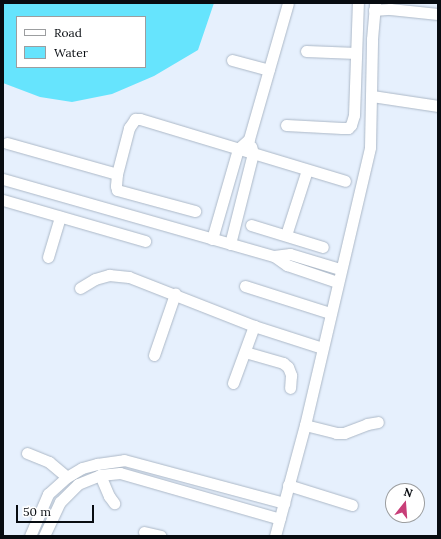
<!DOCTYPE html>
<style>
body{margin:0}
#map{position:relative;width:441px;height:539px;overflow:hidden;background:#e6f0fd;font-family:Lora,serif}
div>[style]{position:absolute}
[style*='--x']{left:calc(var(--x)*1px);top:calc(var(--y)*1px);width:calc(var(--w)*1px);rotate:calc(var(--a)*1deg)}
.water>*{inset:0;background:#66e4fd}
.roads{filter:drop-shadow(0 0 1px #acb8c7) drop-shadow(0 0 1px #acb8c7)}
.minor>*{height:11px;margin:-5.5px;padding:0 5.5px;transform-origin:5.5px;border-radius:5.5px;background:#fff}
span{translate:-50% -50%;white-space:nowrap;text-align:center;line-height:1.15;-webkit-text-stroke:4px #fff;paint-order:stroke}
.frame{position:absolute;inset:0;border:4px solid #080c11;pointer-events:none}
.legend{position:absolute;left:16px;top:16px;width:130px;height:52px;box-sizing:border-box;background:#fff;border:1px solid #9c9ea0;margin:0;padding:5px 7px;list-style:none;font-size:12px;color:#080c11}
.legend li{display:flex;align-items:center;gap:8px;height:20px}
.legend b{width:20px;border:1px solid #9c9ea0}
.north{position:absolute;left:385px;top:483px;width:40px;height:40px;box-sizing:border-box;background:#fff;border:1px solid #9c9ea0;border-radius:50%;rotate:17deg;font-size:11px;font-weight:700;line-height:16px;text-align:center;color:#080c11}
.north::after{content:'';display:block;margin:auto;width:14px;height:18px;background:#c83e78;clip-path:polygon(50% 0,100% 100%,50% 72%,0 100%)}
.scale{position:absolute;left:16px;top:505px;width:78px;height:18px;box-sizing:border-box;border:2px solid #080c11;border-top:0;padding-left:5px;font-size:12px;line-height:14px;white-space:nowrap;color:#080c11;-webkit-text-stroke:3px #fff;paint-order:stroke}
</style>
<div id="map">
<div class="water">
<div style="clip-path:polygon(evenodd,3px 3px,214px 3px,198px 50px,154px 76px,112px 94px,72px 102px,40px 97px,3px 83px,3px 3px,17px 17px,145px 17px,145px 67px,17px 67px,17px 17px)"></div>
</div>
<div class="roads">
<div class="minor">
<div style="--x:374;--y:10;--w:16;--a:-4"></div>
<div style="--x:390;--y:9;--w:48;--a:5.9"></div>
<div style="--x:306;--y:51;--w:50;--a:2.3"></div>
<div style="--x:232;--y:60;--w:38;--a:15"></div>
<div style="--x:372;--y:96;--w:67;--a:8.6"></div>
<div style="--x:286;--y:125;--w:56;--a:3.1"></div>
<div style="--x:342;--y:128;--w:6;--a:0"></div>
<div style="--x:348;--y:128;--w:4;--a:-45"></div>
<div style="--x:351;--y:125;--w:10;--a:-73"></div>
<div style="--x:354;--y:115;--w:112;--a:-88"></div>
<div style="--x:7;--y:143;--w:114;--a:15.7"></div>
<div style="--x:117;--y:174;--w:48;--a:-75.4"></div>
<div style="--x:129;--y:128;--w:11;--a:-56"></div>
<div style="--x:135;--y:119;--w:5;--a:0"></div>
<div style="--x:140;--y:119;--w:214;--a:16.8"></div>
<div style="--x:117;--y:174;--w:12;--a:95"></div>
<div style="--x:116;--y:186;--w:4;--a:76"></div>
<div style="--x:117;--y:190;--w:81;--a:15.1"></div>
<div style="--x:3;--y:179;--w:282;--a:15.9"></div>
<div style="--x:274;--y:256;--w:16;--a:35"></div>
<div style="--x:287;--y:265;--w:53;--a:18.8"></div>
<div style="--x:3;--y:200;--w:148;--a:16.1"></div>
<div style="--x:251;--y:225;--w:75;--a:17"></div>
<div style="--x:286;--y:235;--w:68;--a:-72.1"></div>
<div style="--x:212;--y:239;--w:94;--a:-73.9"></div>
<div style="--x:238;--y:149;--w:15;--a:-42"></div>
<div style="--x:249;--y:139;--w:141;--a:-74"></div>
<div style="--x:230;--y:244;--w:94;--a:-75.8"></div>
<div style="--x:253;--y:153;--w:7;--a:-106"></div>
<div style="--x:274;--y:256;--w:16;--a:-7"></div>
<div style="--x:290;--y:254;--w:52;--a:16.7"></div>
<div style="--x:48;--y:257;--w:42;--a:-73.3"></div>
<div style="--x:245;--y:286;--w:89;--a:17.6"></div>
<div style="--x:80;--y:288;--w:17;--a:-31"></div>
<div style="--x:95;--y:279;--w:15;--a:-16"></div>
<div style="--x:109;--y:275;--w:20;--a:6"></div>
<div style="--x:129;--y:277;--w:134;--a:21.4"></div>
<div style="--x:254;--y:326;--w:71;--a:17.9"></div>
<div style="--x:245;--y:352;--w:40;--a:16"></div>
<div style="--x:283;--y:363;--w:6;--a:39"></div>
<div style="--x:288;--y:367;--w:9;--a:69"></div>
<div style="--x:291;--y:375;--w:13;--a:94"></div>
<div style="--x:154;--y:355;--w:65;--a:-71"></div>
<div style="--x:233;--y:383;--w:61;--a:-69.8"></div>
<div style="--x:305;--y:425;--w:32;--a:14"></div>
<div style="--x:336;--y:433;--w:8;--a:0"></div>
<div style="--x:344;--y:433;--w:25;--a:-21"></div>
<div style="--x:367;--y:424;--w:11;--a:-10"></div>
<div style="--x:27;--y:453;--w:24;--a:22"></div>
<div style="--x:49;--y:462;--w:23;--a:40"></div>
<div style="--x:100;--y:475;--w:23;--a:67"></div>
<div style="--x:109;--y:496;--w:9;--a:54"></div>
<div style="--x:288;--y:485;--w:67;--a:17.4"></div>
<div style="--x:144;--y:532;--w:17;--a:13"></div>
<div style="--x:30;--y:536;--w:46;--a:-66.8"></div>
<div style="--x:48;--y:494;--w:25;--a:-42"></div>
<div style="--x:67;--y:477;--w:17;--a:-31"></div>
<div style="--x:82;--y:468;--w:16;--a:-15"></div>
<div style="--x:97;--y:464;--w:27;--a:-8"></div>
<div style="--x:124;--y:460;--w:166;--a:15"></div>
<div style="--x:44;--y:536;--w:38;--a:-65"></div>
<div style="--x:60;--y:502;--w:25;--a:-45"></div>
<div style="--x:78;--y:484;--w:24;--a:-22"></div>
<div style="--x:100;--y:475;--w:20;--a:-6"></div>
<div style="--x:120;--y:473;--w:166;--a:16"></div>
<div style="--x:275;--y:536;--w:115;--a:-74.9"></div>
<div style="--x:305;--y:425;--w:285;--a:-76.8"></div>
<div style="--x:370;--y:147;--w:108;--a:-88.9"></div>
<div style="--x:372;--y:39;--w:36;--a:-85"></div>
</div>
</div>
<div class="frame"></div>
<ul class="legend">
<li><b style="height:5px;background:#fff"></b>Road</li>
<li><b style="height:11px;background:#66e4fd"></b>Water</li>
</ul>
<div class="north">N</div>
<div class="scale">50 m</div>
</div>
